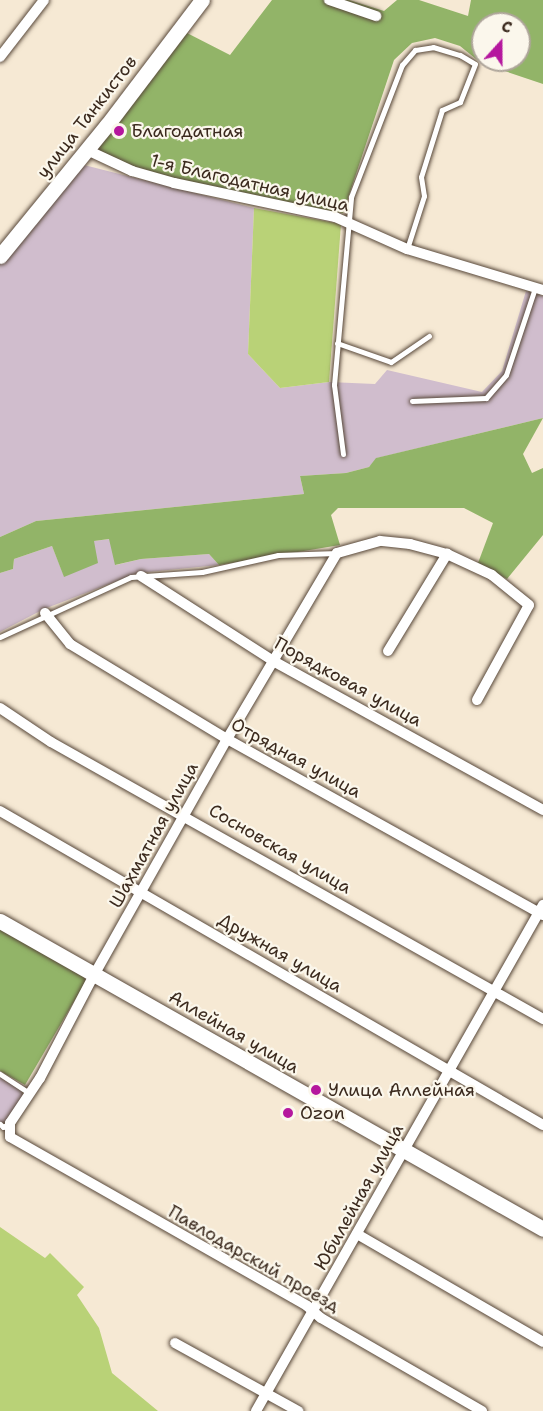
<!DOCTYPE html>
<meta charset="utf-8">
<style>
body{margin:0}
#map{position:relative;width:543px;height:1411px;overflow:hidden;background:#f6e9d4;font-family:"Shantell Sans",sans-serif}
div>[style]{position:absolute}
[style*='--x']{left:calc(var(--x)*1px);top:calc(var(--y)*1px);width:calc(var(--w)*1px);rotate:calc(var(--a)*1deg)}
.industrial>*{inset:0;background:#d0bdcd}
.green>*{inset:0;background:#b9d277}
.forest>*{inset:0;background:#92b468}
.roads{filter:drop-shadow(0 0 2px #574739) drop-shadow(0 0 2px #574739)}
.lane>*{height:5px;margin:-2.5px;padding:0 2.5px;transform-origin:2.5px;border-radius:2.5px;background:#fff}
.street>*{height:10px;margin:-5px;padding:0 5px;transform-origin:5px;border-radius:5px;background:#fff}
.secondary>*{height:15px;margin:-7.5px;padding:0 7.5px;transform-origin:7.5px;border-radius:7.5px;background:#fff}
.dots>*{width:16px;height:16px;translate:-50% -50%;box-sizing:border-box;border:3px solid #fbf7ec;border-radius:50%}
span{translate:-50% -50%;white-space:nowrap;text-align:center;line-height:1.15;-webkit-text-stroke:4.5px #fbf7ec;paint-order:stroke}
.street-label{font-size:18px;color:#3b2a1e}
.poi-label{font-size:18px;color:#3b2a1e}
.left{translate:0 -50%;text-align:left}
.north{position:absolute;left:471px;top:12px;width:60px;height:60px;box-sizing:border-box;background:#fbf7ec;border:2px solid #aea59a;border-radius:50%;rotate:21deg;font-size:16px;font-weight:700;line-height:24px;text-align:center;color:#3b2a1e}
.north::after{content:'';display:block;margin:auto;width:21px;height:27px;background:#b5179e;clip-path:polygon(50% 0,100% 100%,50% 72%,0 100%)}
</style>
<div id="map">
<div class="industrial">
<div style="clip-path:polygon(84px 165px,254px 208px,248px 354px,280px 388px,329px 382px,375px 384px,387px 370px,482px 392px,502px 371px,526px 291px,543px 296px,543px 418px,377px 458px,369px 467px,346px 473px,300px 476px,304px 494px,36px 521px,0 537px,0 262px)"></div>
<div style="clip-path:polygon(110px 539px,116px 565px,141px 559px,209px 554px,219px 565px,138px 573px,44px 609px,0 632px,0 573px,13px 569px,14px 559px,52px 546px,64px 576px,94px 541px)"></div>
<div style="clip-path:polygon(0 1071px,19px 1084px,23px 1096px,0 1129px)"></div>
</div>
<div class="green">
<div style="clip-path:polygon(254px 208px,341px 224px,329px 382px,280px 388px,248px 354px)"></div>
<div style="clip-path:polygon(0 1227px,45px 1258px,50px 1253px,84px 1287px,77px 1295px,99px 1328px,112px 1373px,158px 1411px,0 1411px)"></div>
</div>
<div class="forest">
<div style="clip-path:polygon(evenodd,272px 0,349px 0,384px 11px,397px 0,419px 0,468px 16px,471px 0,543px 0,543px 84px,481px 63px,460px 46px,435px 38px,412px 43px,394px 60px,343px 213px,257px 199px,137px 169px,103px 155px,98px 148px,185px 32px,230px 55px,272px 0,483px 24px,519px 24px,519px 60px,483px 60px,483px 24px)"></div>
<div style="clip-path:polygon(543px 418px,523px 454px,532px 473px,543px 468px,543px 535px,507px 579px,478px 563px,493px 523px,464px 508px,338px 508px,331px 515px,340px 545px,219px 565px,209px 554px,141px 559px,115px 565px,109px 539px,94px 541px,98px 563px,64px 577px,52px 546px,14px 559px,13px 569px,0 573px,0 579px,0 537px,36px 521px,304px 494px,300px 476px,346px 473px,369px 467px,376px 458px)"></div>
<div style="clip-path:polygon(0 929px,83px 975px,86px 981px,25px 1085px,0 1071px)"></div>
</div>
<div class="roads">
<div class="lane">
<div style="--x:337;--y:343;--w:57;--a:19.4"></div>
<div style="--x:391;--y:362;--w:46;--a:-34.4"></div>
<div style="--x:412;--y:401;--w:74;--a:-2.3"></div>
<div style="--x:486;--y:398;--w:30;--a:-49"></div>
<div style="--x:506;--y:375;--w:92;--a:-71.6"></div>
<div style="--x:343;--y:454;--w:70;--a:-97.4"></div>
<div style="--x:334;--y:385;--w:189;--a:-84.8"></div>
<div style="--x:351;--y:197;--w:142;--a:-68.9"></div>
<div style="--x:402;--y:65;--w:20;--a:-49"></div>
<div style="--x:415;--y:50;--w:18;--a:-9"></div>
<div style="--x:433;--y:47;--w:28;--a:17"></div>
<div style="--x:460;--y:55;--w:17;--a:31"></div>
<div style="--x:475;--y:64;--w:41;--a:111.5"></div>
<div style="--x:460;--y:102;--w:20;--a:156"></div>
<div style="--x:442;--y:110;--w:70;--a:107.4"></div>
<div style="--x:421;--y:177;--w:19;--a:81"></div>
<div style="--x:424;--y:196;--w:56;--a:107.8"></div>
<div style="--x:0;--y:637;--w:144;--a:-24.6"></div>
<div style="--x:131;--y:577;--w:71;--a:-4"></div>
<div style="--x:202;--y:572;--w:78;--a:-12.6"></div>
<div style="--x:278;--y:555;--w:59;--a:-1.9"></div>
<div style="--x:0;--y:1074;--w:35;--a:33"></div>
<div style="--x:0;--y:1124;--w:4;--a:45"></div>
<div style="--x:3;--y:1127;--w:8;--a:-30"></div>
</div>
<div class="street">
<div style="--x:329;--y:0;--w:50;--a:18.8"></div>
<div style="--x:0;--y:57;--w:72;--a:-52.3"></div>
<div style="--x:87;--y:150;--w:50;--a:25"></div>
<div style="--x:132;--y:171;--w:44;--a:15.9"></div>
<div style="--x:174;--y:183;--w:165;--a:11.9"></div>
<div style="--x:335;--y:217;--w:79;--a:24"></div>
<div style="--x:407;--y:249;--w:142;--a:16.8"></div>
<div style="--x:141;--y:576;--w:159;--a:32.7"></div>
<div style="--x:275;--y:662;--w:306;--a:28.9"></div>
<div style="--x:45;--y:613;--w:40;--a:51"></div>
<div style="--x:70;--y:644;--w:184;--a:31.2"></div>
<div style="--x:227;--y:739;--w:362;--a:29.1"></div>
<div style="--x:388;--y:651;--w:114;--a:-58.7"></div>
<div style="--x:477;--y:700;--w:108;--a:-61.3"></div>
<div style="--x:529;--y:605;--w:48;--a:-141"></div>
<div style="--x:492;--y:575;--w:50;--a:-155"></div>
<div style="--x:447;--y:554;--w:38;--a:-165"></div>
<div style="--x:410;--y:544;--w:30;--a:-174"></div>
<div style="--x:380;--y:541;--w:45;--a:164.4"></div>
<div style="--x:337;--y:553;--w:216;--a:120.6"></div>
<div style="--x:227;--y:739;--w:269;--a:119.4"></div>
<div style="--x:95;--y:973;--w:119;--a:117.6"></div>
<div style="--x:40;--y:1078;--w:54;--a:123.7"></div>
<div style="--x:10;--y:1123;--w:14;--a:90"></div>
<div style="--x:10;--y:1137;--w:342;--a:29.6"></div>
<div style="--x:307;--y:1306;--w:18;--a:41"></div>
<div style="--x:321;--y:1318;--w:186;--a:30"></div>
<div style="--x:0;--y:708;--w:61;--a:33.7"></div>
<div style="--x:51;--y:742;--w:565;--a:29.38"></div>
<div style="--x:0;--y:811;--w:627;--a:30.04"></div>
<div style="--x:357;--y:1234;--w:215;--a:30.1"></div>
<div style="--x:175;--y:1343;--w:141;--a:28.9"></div>
<div style="--x:256;--y:1411;--w:582;--a:-60.44"></div>
</div>
<div class="secondary">
<div style="--x:0;--y:256;--w:169;--a:-50.8"></div>
<div style="--x:107;--y:125;--w:157;--a:-52.8"></div>
<div style="--x:0;--y:921;--w:624;--a:29.56"></div>
</div>
</div>
<div class="dots">
<div style="left:119px;top:131px;background:#b5179e"></div>
<div style="left:316px;top:1090px;background:#b5179e"></div>
<div style="left:288px;top:1113px;background:#b5179e"></div>
</div>
<div class="street-label">
<span style="left:87px;top:117px;rotate:-52deg">улица Танкистов</span>
<span style="left:250px;top:183px;rotate:13deg">1-я Благодатная улица</span>
<span style="left:348px;top:682px;rotate:29deg">Порядковая улица</span>
<span style="left:296px;top:758px;rotate:29deg">Отрядная улица</span>
<span style="left:154px;top:835px;rotate:-61deg">Шахматная улица</span>
<span style="left:280px;top:849px;rotate:30deg">Сосновская улица</span>
<span style="left:280px;top:953px;rotate:30deg">Дружная улица</span>
<span style="left:234px;top:1032px;rotate:30deg">Аллейная улица</span>
<span style="left:359px;top:1197px;rotate:-61deg">Юбилейная улица</span>
<span style="left:254px;top:1259px;rotate:30deg">Павлодарский проезд</span>
</div>
<div class="poi-label">
<span class="left" style="left:131px;top:131px">Благодатная</span>
<span class="left" style="left:328px;top:1090px">Улица Аллейная</span>
<span class="left" style="left:300px;top:1113px">Ozon</span>
</div>
<div class="north">С</div>
</div>
